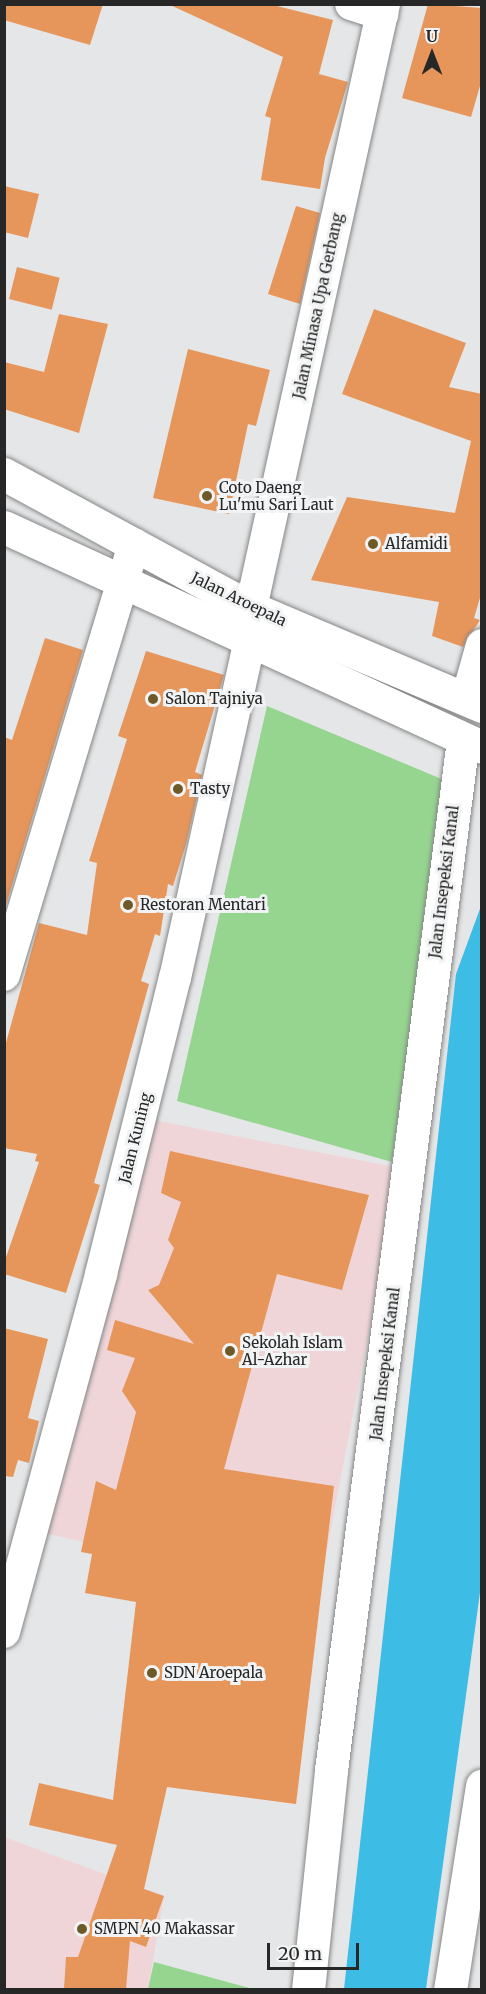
<!DOCTYPE html>
<style>
body{margin:0}
#map{position:relative;width:486px;height:1994px;overflow:hidden;background:#e5e6e7;font-family:Merriweather,serif}
div>[style]{position:absolute}
[style*='--x']{left:calc(var(--x)*1px);top:calc(var(--y)*1px);width:calc(var(--w)*1px);rotate:calc(var(--a)*1deg)}
.commercial>*{inset:0;background:#efd5d7}
.green>*{inset:0;background:#95d58f}
.water>*{inset:0;background:#3dbce6}
.building>*{inset:0;background:#e7965b;transform-origin:0 0}
.roads{filter:drop-shadow(0 0 2px #858687) drop-shadow(0 0 2px #858687)}
.street>*{height:32px;margin:-16px;padding:0 16px;transform-origin:16px;border-radius:16px;background:#fff}
.secondary>*{height:33px;margin:-16.5px;padding:0 16.5px;transform-origin:16.5px;border-radius:16.5px;background:#fff}
.primary>*{height:33px;margin:-16.5px;padding:0 16.5px;transform-origin:16.5px;border-radius:16.5px;background:#fff}
.dots>*{width:16px;height:16px;translate:-50% -50%;box-sizing:border-box;border:3px solid #f2f3f4;border-radius:50%}
span{translate:-50% -50%;white-space:nowrap;text-align:center;line-height:1.15;-webkit-text-stroke:6px #f2f3f4;paint-order:stroke}
.street-label{font-size:15px;color:#272727}
.poi-label{font-size:15px;color:#272727}
.left{translate:0 -50%;text-align:left}
.frame{position:absolute;inset:0;border:6px solid #272727;pointer-events:none}
.north{position:absolute;left:402px;top:24px;width:60px;height:60px;-webkit-text-stroke:4px #f2f3f4;paint-order:stroke;rotate:0deg;font-size:16px;font-weight:700;line-height:24px;text-align:center;color:#272727}
.north::after{content:'';display:block;margin:auto;width:21px;height:27px;background:#272727;clip-path:polygon(50% 0,100% 100%,50% 72%,0 100%)}
.scale{position:absolute;left:267px;top:1943px;width:92px;height:27px;box-sizing:border-box;border:3px solid #272727;border-top:0;padding-left:8px;font-size:18px;line-height:21px;white-space:nowrap;color:#272727;-webkit-text-stroke:4px #f2f3f4;paint-order:stroke}
</style>
<div id="map">
<div class="commercial">
<div style="clip-path:polygon(153px 1120px,400px 1168px,322px 1576px,296px 1804px,172px 1787px,192px 1566px,48px 1534px)"></div>
<div style="clip-path:polygon(4px 1837px,164px 1896px,148px 1989px,5px 1989px)"></div>
</div>
<div class="green">
<div style="clip-path:polygon(267px 706px,444px 780px,392px 1162px,177px 1101px)"></div>
<div style="clip-path:polygon(154px 1962px,253px 1989px,148px 1989px)"></div>
</div>
<div class="water">
<div style="clip-path:polygon(481px 906px,481px 1585px,426px 1989px,344px 1989px,456px 974px)"></div>
</div>
<div class="building">
<div style="clip-path:polygon(4px 4px,103px 4px,90px 45px,4px 20px)"></div>
<div style="clip-path:polygon(168px 4px,269px 4px,333px 20px,319px 74px,348px 82px,325px 158px,320px 189px,261px 180px,271px 118px,265px 116px,283px 57px)"></div>
<div style="clip-path:polygon(428px 4px,482px 8px,482px 79px,471px 117px,402px 98px)"></div>
<div style="clip-path:polygon(4px 186px,39px 194px,28px 238px,4px 232px)"></div>
<div style="clip-path:polygon(296px 206px,320px 213px,300px 304px,268px 294px)"></div>
<div style="left:17px;top:267px;width:44px;height:33px;rotate:14deg"></div>
<div style="clip-path:polygon(374px 309px,466px 343px,449px 387px,482px 394px,482px 591px,474px 618px,480px 620px,463px 647px,432px 636px,439px 602px,311px 580px,347px 497px,455px 513px,471px 441px,342px 394px)"></div>
<div style="clip-path:polygon(59px 314px,108px 324px,79px 433px,4px 409px,4px 362px,44px 372px)"></div>
<div style="clip-path:polygon(188px 349px,270px 370px,256px 426px,248px 424px,229px 514px,153px 498px)"></div>
<div style="clip-path:polygon(45px 638px,83px 650px,6px 905px,4px 737px,12px 740px)"></div>
<div style="clip-path:polygon(146px 651px,224px 675px,195px 772px,202px 775px,186px 844px,173px 886px,168px 884px,160px 936px,155px 934px,141px 981px,149px 984px,94px 1183px,100px 1185px,66px 1293px,4px 1274px,4px 1263px,39px 1162px,35px 1161px,37px 1154px,4px 1148px,4px 1050px,39px 923px,87px 935px,97px 863px,89px 861px,127px 739px,118px 736px)"></div>
<div style="clip-path:polygon(170px 1151px,369px 1195px,342px 1290px,277px 1274px,224px 1469px,334px 1486px,296px 1804px,167px 1787px,144px 1889px,164px 1896px,146px 1947px,130px 1941px,126px 1989px,64px 1989px,66px 1957px,78px 1957px,117px 1845px,29px 1825px,39px 1783px,113px 1800px,136px 1602px,85px 1593px,92px 1554px,81px 1552px,96px 1481px,116px 1490px,136px 1412px,122px 1391px,135px 1358px,107px 1350px,115px 1320px,194px 1344px,148px 1290px,159px 1285px,174px 1248px,168px 1240px,181px 1202px,161px 1193px)"></div>
<div style="clip-path:polygon(4px 1328px,48px 1339px,28px 1418px,39px 1421px,29px 1463px,18px 1460px,13px 1477px,4px 1476px)"></div>
</div>
<div class="roads">
<div class="street">
<div style="--x:351;--y:4;--w:33;--a:18"></div>
<div style="--x:251;--y:608;--w:618;--a:-77.58"></div>
<div style="--x:467;--y:698;--w:55;--a:-74.2"></div>
<div style="--x:4;--y:975;--w:450;--a:-73.2"></div>
<div style="--x:4;--y:1632;--w:371;--a:-74.8"></div>
<div style="--x:101;--y:1274;--w:305;--a:-76"></div>
<div style="--x:175;--y:978;--w:345;--a:-77.5"></div>
</div>
<div class="secondary">
<div style="--x:308;--y:1990;--w:221;--a:-84"></div>
<div style="--x:331;--y:1770;--w:1038;--a:-82.7"></div>
<div style="--x:450;--y:1990;--w:207;--a:-81.1"></div>
</div>
<div class="primary">
<div style="--x:4;--y:474;--w:281;--a:28.5"></div>
<div style="--x:251;--y:608;--w:251;--a:23"></div>
<div style="--x:4;--y:527;--w:526;--a:24.71"></div>
</div>
</div>
<div class="dots">
<div style="left:207px;top:496px;background:#6e5928"></div>
<div style="left:373px;top:544px;background:#6e5928"></div>
<div style="left:153px;top:699px;background:#6e5928"></div>
<div style="left:178px;top:789px;background:#6e5928"></div>
<div style="left:128px;top:905px;background:#6e5928"></div>
<div style="left:230px;top:1351px;background:#6e5928"></div>
<div style="left:152px;top:1673px;background:#6e5928"></div>
<div style="left:82px;top:1929px;background:#6e5928"></div>
</div>
<div class="street-label">
<span style="left:318px;top:306px;rotate:-78deg">Jalan Minasa Upa Gerbang</span>
<span style="left:239px;top:599px;rotate:26deg">Jalan Aroepala</span>
<span style="left:444px;top:882px;rotate:-83deg">Jalan Insepeksi Kanal</span>
<span style="left:135px;top:1138px;rotate:-76deg">Jalan Kuning</span>
<span style="left:385px;top:1364px;rotate:-83deg">Jalan Insepeksi Kanal</span>
</div>
<div class="poi-label">
<span class="left" style="left:219px;top:496px">Coto Daeng<br>Lu'mu Sari Laut</span>
<span class="left" style="left:385px;top:544px">Alfamidi</span>
<span class="left" style="left:165px;top:699px">Salon Tajniya</span>
<span class="left" style="left:190px;top:789px">Tasty</span>
<span class="left" style="left:140px;top:905px">Restoran Mentari</span>
<span class="left" style="left:242px;top:1351px">Sekolah Islam<br>Al-Azhar</span>
<span class="left" style="left:164px;top:1673px">SDN Aroepala</span>
<span class="left" style="left:94px;top:1929px">SMPN 40 Makassar</span>
</div>
<div class="frame"></div>
<div class="north">U</div>
<div class="scale">20 m</div>
</div>
